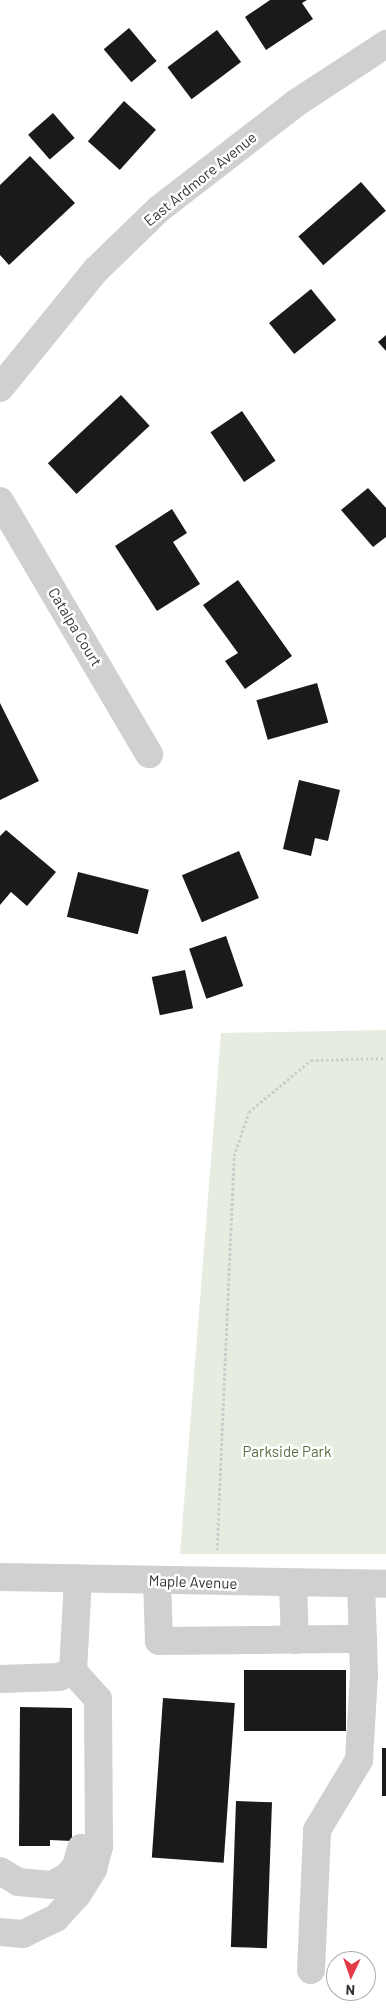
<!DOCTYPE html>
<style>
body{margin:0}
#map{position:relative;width:386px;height:2011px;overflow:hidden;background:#fff;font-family:Barlow,sans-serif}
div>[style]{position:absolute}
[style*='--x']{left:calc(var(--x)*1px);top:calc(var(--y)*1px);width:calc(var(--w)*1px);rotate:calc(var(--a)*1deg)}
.green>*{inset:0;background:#e6ecdf}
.building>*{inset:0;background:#1a1a1a;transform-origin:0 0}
.path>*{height:3px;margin-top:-1.5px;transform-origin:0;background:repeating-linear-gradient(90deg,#cdcdcd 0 2.5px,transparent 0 5px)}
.minor>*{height:28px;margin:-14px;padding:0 14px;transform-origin:14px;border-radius:14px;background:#d0d0d0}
span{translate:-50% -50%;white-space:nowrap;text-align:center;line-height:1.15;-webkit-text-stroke:5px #fff;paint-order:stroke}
.street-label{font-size:15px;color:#333}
.park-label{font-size:15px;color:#56703f}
.north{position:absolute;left:326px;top:1951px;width:50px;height:50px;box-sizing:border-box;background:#fff;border:1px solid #adadad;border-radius:50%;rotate:183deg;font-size:14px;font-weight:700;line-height:20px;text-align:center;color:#333}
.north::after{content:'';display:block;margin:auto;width:18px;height:22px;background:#e63946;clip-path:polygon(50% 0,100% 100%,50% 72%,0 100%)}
</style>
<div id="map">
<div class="green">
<div style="clip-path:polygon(386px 1030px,386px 1554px,180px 1554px,221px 1033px)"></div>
</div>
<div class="building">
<div style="clip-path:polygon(270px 0,307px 0,302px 3px,313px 19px,266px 50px,245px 17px)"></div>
<div style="left:129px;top:28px;width:43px;height:33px;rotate:50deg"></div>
<div style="left:217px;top:30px;width:40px;height:62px;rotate:53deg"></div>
<div style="left:124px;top:101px;width:43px;height:54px;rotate:42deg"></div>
<div style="left:53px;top:113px;width:33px;height:33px;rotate:49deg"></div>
<div style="clip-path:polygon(30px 156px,75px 203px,9px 265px,0 255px,0 185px)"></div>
<div style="left:361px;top:182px;width:38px;height:83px;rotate:49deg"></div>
<div style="left:311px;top:289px;width:40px;height:54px;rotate:51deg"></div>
<div style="clip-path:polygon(386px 335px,386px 351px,378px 342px)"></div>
<div style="left:121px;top:395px;width:42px;height:100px;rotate:47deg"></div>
<div style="left:242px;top:411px;width:60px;height:38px;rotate:56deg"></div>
<div style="clip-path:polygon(368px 488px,386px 508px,386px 537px,373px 547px,341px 510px)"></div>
<div style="clip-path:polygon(172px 509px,187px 533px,173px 542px,200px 584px,157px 611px,115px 546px)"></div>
<div style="clip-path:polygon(238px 580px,292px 656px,245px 689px,225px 661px,238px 653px,203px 605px)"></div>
<div style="left:317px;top:683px;width:41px;height:63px;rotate:74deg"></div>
<div style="clip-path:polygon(0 703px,39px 781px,0 800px)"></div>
<div style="clip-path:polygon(299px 780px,340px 790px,328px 841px,315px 838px,311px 856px,283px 849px)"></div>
<div style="clip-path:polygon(6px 830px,56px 872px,27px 906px,11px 892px,0 905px,0 836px)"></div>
<div style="left:239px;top:851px;width:51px;height:62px;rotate:67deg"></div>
<div style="left:78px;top:872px;width:73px;height:46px;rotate:14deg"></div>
<div style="left:226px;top:936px;width:53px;height:39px;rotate:71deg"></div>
<div style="left:185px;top:970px;width:39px;height:34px;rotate:78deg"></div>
<div style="left:244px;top:1670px;width:102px;height:61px"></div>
<div style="left:163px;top:1698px;width:72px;height:160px;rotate:4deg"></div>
<div style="clip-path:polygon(20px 1707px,72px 1708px,72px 1841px,50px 1840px,50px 1846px,19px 1846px)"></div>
<div style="left:382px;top:1748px;width:4px;height:48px"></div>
<div style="left:236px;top:1801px;width:36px;height:146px;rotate:2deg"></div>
</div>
<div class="path">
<div style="--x:217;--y:1550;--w:394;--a:-87.5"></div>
<div style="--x:234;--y:1156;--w:46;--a:-71.2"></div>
<div style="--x:249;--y:1112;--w:81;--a:-40"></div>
<div style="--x:311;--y:1060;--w:75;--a:-1.5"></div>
</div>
<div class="minor">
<div style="--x:0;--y:388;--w:152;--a:-50.9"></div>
<div style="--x:96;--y:270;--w:88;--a:-44.1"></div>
<div style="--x:159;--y:209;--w:173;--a:-37.7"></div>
<div style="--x:296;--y:103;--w:108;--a:-33.2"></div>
<div style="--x:0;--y:501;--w:294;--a:59.5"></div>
<div style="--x:0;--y:1577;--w:386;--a:1"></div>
<div style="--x:157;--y:1581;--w:60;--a:88.1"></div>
<div style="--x:159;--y:1641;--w:204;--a:-0.6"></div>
<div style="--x:293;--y:1584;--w:56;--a:88"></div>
<div style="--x:0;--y:1679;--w:59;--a:-1.9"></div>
<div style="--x:59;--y:1677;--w:15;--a:-23"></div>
<div style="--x:0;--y:1871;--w:21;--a:31"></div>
<div style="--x:18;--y:1882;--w:34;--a:5"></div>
<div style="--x:52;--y:1885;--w:18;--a:-29"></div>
<div style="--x:68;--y:1876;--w:13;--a:-51"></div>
<div style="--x:76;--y:1866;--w:19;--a:-74"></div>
<div style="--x:0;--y:1932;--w:23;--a:5"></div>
<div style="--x:23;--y:1934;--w:37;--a:-26"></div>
<div style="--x:56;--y:1918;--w:31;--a:-48"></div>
<div style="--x:77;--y:1895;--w:31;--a:-58"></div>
<div style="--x:93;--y:1869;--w:24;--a:-75"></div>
<div style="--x:99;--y:1846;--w:147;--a:-90.4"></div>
<div style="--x:98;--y:1699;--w:38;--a:-132"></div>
<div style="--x:73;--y:1671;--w:93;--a:-86.9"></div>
<div style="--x:311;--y:1970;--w:140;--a:-87.5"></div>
<div style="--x:317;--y:1830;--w:82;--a:-59"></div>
<div style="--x:359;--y:1760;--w:86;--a:-86.7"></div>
<div style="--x:364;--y:1674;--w:90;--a:-91.9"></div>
</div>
<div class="street-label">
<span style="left:200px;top:179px;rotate:-39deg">East Ardmore Avenue</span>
<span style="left:75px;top:627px;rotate:59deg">Catalpa Court</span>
<span style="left:193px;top:1582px;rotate:2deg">Maple Avenue</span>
</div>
<div class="park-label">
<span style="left:287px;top:1452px">Parkside Park</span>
</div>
<div class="north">N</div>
</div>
